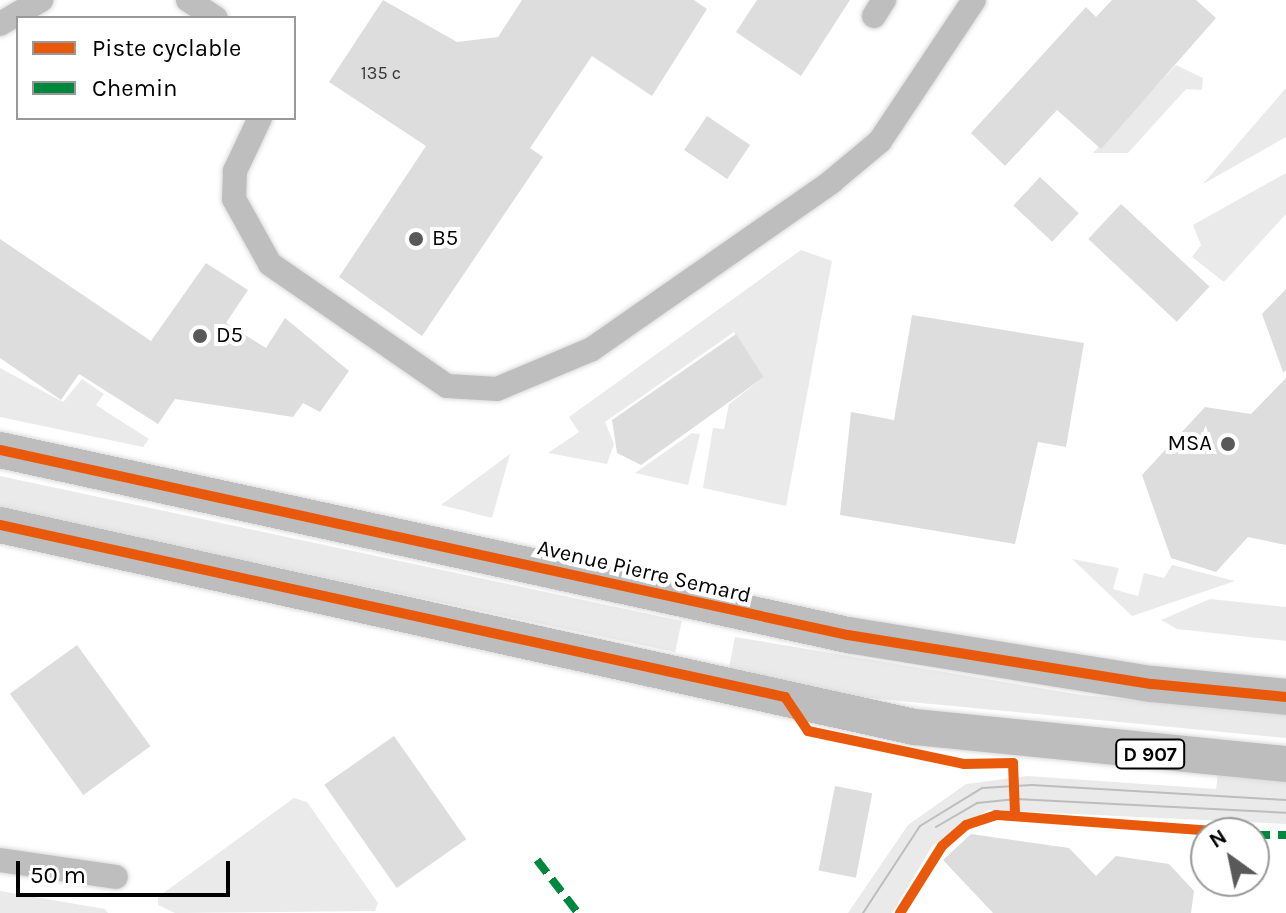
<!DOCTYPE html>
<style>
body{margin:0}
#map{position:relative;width:1286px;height:913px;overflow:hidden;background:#fff;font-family:Karla,sans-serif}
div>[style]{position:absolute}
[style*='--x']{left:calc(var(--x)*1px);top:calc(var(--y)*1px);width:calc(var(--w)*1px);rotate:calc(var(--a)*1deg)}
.green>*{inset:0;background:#eaeaea;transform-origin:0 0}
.building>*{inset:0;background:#ddd;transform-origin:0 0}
.roads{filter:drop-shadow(0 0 2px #dbdbdb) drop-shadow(0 0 2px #dbdbdb)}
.street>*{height:24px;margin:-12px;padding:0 12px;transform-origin:12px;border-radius:12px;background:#bebebe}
.primary>*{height:36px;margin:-18px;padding:0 18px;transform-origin:18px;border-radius:18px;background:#bdbdbd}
.tram>*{height:2px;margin:-1px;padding:0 1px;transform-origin:1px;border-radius:1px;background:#bdbdbd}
.quiet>*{height:8px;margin-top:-4px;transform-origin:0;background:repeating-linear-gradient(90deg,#00873e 0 16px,transparent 0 24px)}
.cycleway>*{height:10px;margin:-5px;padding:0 5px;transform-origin:5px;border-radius:5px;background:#e8590c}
.dots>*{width:22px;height:22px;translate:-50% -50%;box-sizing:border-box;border:4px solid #fff;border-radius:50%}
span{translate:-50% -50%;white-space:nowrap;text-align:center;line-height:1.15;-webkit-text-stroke:8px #fff;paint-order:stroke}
.number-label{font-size:18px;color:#373737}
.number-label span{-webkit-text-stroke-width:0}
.shield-label span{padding:2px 6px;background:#fff;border:2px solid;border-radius:6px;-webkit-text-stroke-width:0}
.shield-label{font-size:20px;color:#000;font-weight:700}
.poi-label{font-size:22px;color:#000}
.left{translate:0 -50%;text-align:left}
.right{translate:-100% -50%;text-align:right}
.street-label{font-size:22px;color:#000}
.legend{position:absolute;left:16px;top:16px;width:280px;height:104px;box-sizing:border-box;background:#fff;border:2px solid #999;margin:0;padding:10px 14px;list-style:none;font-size:24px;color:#000}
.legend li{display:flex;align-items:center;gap:16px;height:40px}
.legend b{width:40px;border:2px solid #999}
.north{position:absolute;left:1190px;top:817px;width:80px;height:80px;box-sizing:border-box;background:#fff;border:2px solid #999;border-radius:50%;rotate:327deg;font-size:22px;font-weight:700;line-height:32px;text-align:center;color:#000}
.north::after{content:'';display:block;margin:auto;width:28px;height:36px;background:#595959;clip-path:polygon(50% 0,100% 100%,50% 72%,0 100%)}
.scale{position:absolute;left:16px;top:861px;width:214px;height:36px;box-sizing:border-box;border:4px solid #000;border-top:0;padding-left:10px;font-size:24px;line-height:28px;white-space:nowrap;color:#000;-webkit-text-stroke:6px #fff;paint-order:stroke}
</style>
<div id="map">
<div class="green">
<div style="clip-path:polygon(1176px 65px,1203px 78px,1202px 90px,1186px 89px,1128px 153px,1093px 153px)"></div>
<div style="clip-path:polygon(1286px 88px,1286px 137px,1203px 184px)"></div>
<div style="clip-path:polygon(1286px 173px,1286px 214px,1224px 282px,1192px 257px,1201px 245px,1193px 225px)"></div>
<div style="clip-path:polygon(801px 250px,832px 261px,786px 506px,703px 488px,713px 428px,724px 429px,729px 404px,764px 377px,734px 332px,605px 422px,614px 444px,607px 464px,548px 453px,579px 432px,569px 417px)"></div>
<div style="clip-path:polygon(0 368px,63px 402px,82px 379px,104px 394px,96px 405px,149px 439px,143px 447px,0 417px)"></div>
<div style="clip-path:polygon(692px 433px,700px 434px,688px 485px,635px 473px)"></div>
<div style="clip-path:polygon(510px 454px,492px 518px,441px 505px)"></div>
<div style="left:0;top:476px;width:697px;height:32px;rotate:12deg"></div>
<div style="clip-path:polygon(1072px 559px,1119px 568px,1113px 589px,1138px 596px,1144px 573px,1164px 578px,1172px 565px,1235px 581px,1132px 616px)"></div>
<div style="clip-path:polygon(1210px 599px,1286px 607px,1286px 641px,1177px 629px,1161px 620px)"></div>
<div style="clip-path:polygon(735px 637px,1082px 695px,1286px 714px,1286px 738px,848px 696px,728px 673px)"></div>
<div style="clip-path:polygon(1218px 774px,1286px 777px,1286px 824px,988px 810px,933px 845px,892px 913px,848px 913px,908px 825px,966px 784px,1027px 776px,1216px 789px)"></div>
<div style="clip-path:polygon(294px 798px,307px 802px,378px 903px,375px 911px,175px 913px,158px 905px,158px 897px)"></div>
<div style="clip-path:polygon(0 891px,105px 909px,108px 913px,0 913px)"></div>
</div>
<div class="building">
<div style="clip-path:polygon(383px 0,457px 42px,498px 37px,522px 0,694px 0,707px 9px,652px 96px,592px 56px,530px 148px,543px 157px,422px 336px,339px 277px,426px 146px,329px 82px)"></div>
<div style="clip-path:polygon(757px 0,850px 0,801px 76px,736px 32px)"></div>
<div style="clip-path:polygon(1112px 0,1196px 0,1216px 18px,1101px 149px,1057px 110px,1005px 166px,971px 133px,1086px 7px,1096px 17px)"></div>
<div style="left:707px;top:116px;width:52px;height:41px;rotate:34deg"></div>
<div style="left:1040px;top:177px;width:53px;height:39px;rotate:43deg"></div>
<div style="left:1121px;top:204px;width:121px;height:48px;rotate:43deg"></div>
<div style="clip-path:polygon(0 239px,151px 341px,206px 263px,248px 290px,226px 323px,266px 348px,285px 318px,349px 371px,320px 412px,303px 403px,293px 417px,175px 399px,158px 424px,79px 374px,61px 400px,0 358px)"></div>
<div style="clip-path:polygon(1286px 289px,1286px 371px,1283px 372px,1262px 314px)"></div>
<div style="clip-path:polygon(912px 315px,1084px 343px,1066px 447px,1038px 442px,1015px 544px,840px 515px,851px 412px,894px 420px)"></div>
<div style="clip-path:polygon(736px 334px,764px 377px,641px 465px,617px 453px,612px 420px)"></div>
<div style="clip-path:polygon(1286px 378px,1286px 545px,1248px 537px,1216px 572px,1171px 558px,1142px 475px,1205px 407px,1251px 414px)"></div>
<div style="left:77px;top:645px;width:125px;height:83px;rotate:54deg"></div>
<div style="left:394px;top:736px;width:126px;height:85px;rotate:55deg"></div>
<div style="left:835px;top:786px;width:38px;height:86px;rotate:11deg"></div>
<div style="clip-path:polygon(971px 834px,1069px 848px,1096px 876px,1116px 856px,1169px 864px,1194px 891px,1191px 913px,993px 913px,943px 860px)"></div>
</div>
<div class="roads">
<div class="street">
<div style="--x:188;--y:0;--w:33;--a:33"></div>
<div style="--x:874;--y:16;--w:19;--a:-58"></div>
<div style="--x:0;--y:24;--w:48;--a:-30.3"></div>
<div style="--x:260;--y:118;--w:59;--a:115.3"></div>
<div style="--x:235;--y:171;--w:28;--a:92"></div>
<div style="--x:234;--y:199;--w:74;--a:61"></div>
<div style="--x:270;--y:264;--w:215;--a:34.6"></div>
<div style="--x:447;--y:386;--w:50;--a:3.4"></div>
<div style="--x:497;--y:389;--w:103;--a:-22.8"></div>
<div style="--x:592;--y:349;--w:292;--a:-34.9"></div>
<div style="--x:831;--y:182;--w:64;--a:-39.9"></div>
<div style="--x:880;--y:141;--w:169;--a:-56.3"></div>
<div style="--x:0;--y:860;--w:117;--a:8.3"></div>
</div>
<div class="primary">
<div style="--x:0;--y:450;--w:868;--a:12.31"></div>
<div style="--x:848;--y:635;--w:308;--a:9.2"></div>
<div style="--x:1152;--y:684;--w:135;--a:5.5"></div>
<div style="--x:0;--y:525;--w:936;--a:12.46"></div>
<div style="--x:914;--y:727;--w:374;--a:5.7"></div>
</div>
</div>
<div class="tram">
<div style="--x:936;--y:827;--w:48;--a:-30.3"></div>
<div style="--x:977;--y:803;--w:37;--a:-6"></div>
<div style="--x:1014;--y:799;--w:272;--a:2.9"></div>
<div style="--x:863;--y:913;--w:104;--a:-56.8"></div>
<div style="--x:920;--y:826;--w:73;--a:-31.5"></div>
<div style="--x:982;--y:788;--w:50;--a:-3.4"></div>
<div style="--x:1032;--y:785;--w:254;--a:3.4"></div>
</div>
<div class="quiet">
<div style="--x:1254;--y:835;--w:32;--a:0"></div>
<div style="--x:537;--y:860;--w:67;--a:52.3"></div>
</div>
<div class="cycleway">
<div style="--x:0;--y:450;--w:868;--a:12.31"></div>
<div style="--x:848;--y:635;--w:308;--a:9.2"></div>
<div style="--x:1152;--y:684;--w:135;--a:5.5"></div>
<div style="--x:0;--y:525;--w:804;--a:12.36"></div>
<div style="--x:785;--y:697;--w:41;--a:55.9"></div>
<div style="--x:808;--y:731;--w:159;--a:11.9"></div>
<div style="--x:964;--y:764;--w:49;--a:-1.2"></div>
<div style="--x:1013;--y:763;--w:50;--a:87.7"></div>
<div style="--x:900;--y:913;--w:79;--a:-57.9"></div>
<div style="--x:942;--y:846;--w:32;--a:-41"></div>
<div style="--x:966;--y:825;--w:32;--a:-18"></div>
<div style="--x:996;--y:815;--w:244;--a:4.2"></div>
</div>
<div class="dots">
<div style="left:416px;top:239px;background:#595959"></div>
<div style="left:200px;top:336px;background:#595959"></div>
<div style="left:1228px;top:444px;background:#595959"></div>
</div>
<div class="number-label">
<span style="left:381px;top:73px">135 c</span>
</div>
<div class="shield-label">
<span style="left:1150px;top:754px">D 907</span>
</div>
<div class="poi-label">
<span class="left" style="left:432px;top:239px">B5</span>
<span class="left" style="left:216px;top:336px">D5</span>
<span class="right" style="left:1212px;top:444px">MSA</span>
</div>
<div class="street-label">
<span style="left:644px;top:572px;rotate:13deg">Avenue Pierre Semard</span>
</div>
<ul class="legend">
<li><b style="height:10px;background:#e8590c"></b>Piste cyclable</li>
<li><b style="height:10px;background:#00873e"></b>Chemin</li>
</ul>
<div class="north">N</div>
<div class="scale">50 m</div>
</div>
